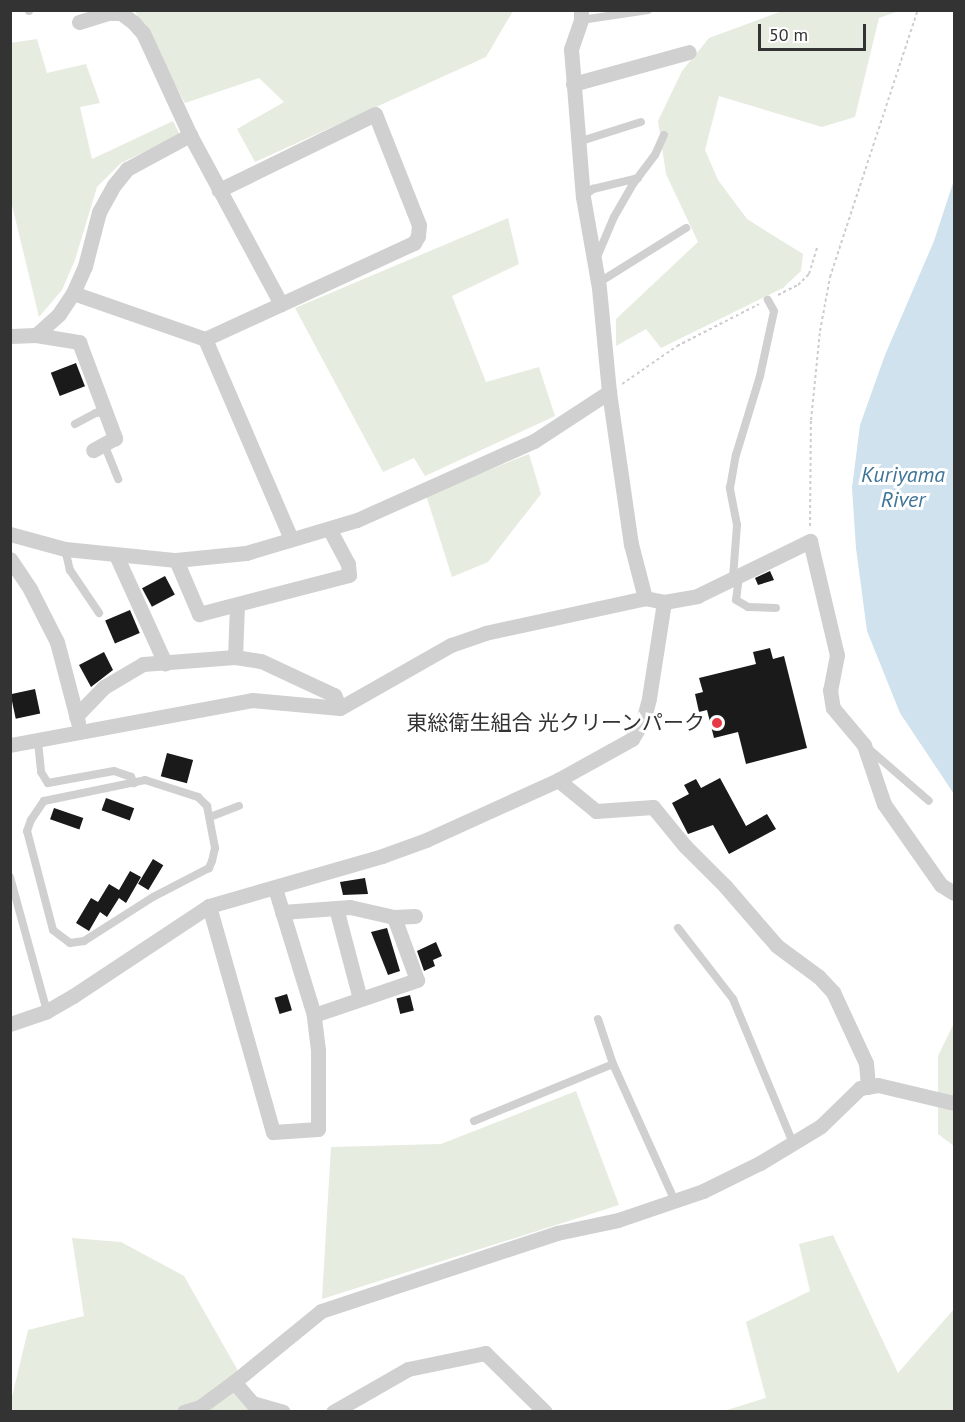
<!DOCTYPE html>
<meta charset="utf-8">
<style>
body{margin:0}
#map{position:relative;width:965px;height:1422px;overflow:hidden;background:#fff;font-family:"PT Sans","Noto Sans JP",sans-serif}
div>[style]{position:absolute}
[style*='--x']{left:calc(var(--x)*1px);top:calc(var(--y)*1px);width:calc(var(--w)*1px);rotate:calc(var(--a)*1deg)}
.green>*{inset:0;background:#e6ecdf}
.water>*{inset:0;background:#cfe2ee}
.building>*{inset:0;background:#1a1a1a;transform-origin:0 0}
.path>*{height:2px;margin-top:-1px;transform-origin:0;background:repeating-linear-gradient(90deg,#cdcdcd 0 3px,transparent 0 6px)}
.service>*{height:8px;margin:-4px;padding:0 4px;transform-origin:4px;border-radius:4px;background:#d0d0d0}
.minor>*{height:15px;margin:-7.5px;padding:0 7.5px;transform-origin:7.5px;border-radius:7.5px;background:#d0d0d0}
.dots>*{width:16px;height:16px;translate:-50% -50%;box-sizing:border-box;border:3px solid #fff;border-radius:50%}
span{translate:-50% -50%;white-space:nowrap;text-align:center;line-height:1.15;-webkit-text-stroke:6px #fff;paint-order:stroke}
.poi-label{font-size:21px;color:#333}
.right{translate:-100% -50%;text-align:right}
.water-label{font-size:22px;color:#3f7597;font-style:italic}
.frame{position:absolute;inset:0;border:12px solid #333;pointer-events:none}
.scale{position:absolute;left:758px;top:24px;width:108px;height:27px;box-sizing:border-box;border:3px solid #333;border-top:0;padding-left:8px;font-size:18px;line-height:21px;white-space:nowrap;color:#333;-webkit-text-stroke:4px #fff;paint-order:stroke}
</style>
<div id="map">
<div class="green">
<div style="clip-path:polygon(135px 11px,513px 11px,486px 57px,255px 162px,237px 129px,284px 102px,259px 78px,185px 103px)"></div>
<div style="clip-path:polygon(782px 11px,899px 11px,879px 18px,855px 117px,822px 127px,719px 96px,705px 150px,718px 180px,747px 219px,803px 254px,801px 271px,783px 288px,661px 348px,646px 329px,616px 346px,616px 319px,698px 242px,666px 174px,658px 121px,682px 71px,709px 38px)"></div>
<div style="clip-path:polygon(37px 39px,47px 73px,86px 64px,100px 103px,80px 107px,92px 159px,173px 121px,180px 135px,121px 163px,97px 187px,75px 260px,62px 290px,39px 317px,11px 201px,10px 43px)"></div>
<div style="clip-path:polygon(508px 218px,519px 264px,452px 296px,486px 382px,539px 367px,555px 416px,425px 476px,414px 458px,383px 472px,295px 308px)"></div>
<div style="clip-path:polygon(529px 454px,541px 494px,488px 562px,452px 577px,426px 495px)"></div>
<div style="clip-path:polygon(954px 1023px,954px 1146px,938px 1134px,938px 1056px)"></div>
<div style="clip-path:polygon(576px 1091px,619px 1205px,322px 1299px,331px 1147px,441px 1144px)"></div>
<div style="clip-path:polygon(833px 1235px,898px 1373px,954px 1309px,954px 1411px,724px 1411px,766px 1398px,746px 1322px,810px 1291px,799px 1244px)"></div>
<div style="clip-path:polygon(72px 1238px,121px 1242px,184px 1276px,237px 1369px,244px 1404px,257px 1412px,11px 1412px,11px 1401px,28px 1330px,84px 1316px)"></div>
</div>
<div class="water">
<div style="clip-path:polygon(954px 180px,954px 794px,900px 713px,867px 631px,856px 548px,852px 488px,860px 425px,885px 355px,934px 241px)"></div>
</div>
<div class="building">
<div style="left:76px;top:363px;width:25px;height:27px;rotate:69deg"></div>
<div style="clip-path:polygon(770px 571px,774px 580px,758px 585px,755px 578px)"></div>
<div style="left:165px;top:576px;width:21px;height:26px;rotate:62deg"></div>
<div style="left:130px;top:610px;width:25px;height:27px;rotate:67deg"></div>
<div style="clip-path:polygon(770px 648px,773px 659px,784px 656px,807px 748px,746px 764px,738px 732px,714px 738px,707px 710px,699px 712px,695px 694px,703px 692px,699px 678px,756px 664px,753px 652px)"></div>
<div style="clip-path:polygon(104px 652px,113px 670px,91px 687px,79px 665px)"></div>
<div style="left:35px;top:689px;width:25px;height:25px;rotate:78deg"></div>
<div style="left:167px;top:753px;width:27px;height:24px;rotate:15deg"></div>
<div style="clip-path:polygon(720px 778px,746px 826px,767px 814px,776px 829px,729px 854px,713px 825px,688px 834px,672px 803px,689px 794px,684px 785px,696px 779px,701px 788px)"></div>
<div style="left:106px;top:798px;width:30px;height:13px;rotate:20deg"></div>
<div style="left:54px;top:808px;width:31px;height:12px;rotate:19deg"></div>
<div style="left:153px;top:859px;width:12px;height:29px;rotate:31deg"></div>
<div style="clip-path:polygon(130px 871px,141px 877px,126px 903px,119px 898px,107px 917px,100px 912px,89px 931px,76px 923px,91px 898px,98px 902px,109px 884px,119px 890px)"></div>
<div style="clip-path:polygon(365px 878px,368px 894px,343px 895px,340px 882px)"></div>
<div style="clip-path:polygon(387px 928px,400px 971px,388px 975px,371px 932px)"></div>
<div style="clip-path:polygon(436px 942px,442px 956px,433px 960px,435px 966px,424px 971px,417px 951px)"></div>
<div style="left:287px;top:994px;width:17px;height:13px;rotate:73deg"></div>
<div style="left:410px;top:995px;width:16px;height:14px;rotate:76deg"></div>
</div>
<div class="path">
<div style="--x:778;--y:295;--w:22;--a:-27"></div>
<div style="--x:798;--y:285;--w:16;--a:-45"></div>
<div style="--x:809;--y:274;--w:28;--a:-73"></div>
<div style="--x:622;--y:384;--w:67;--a:-34.6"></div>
<div style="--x:677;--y:346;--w:92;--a:-27.1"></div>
<div style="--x:810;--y:526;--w:106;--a:-89.5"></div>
<div style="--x:811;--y:420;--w:89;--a:-84.2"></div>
<div style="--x:820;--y:331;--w:55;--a:-79.5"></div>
<div style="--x:830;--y:277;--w:281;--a:-71.8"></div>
</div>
<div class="service">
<div style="--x:29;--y:10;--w:1;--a:90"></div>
<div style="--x:581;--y:20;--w:68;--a:-8.5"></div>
<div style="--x:578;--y:142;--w:66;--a:-17.6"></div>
<div style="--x:583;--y:197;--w:13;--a:-39"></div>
<div style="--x:593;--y:189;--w:46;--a:-13.7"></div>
<div style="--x:597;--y:257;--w:43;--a:-67"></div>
<div style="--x:614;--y:217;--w:38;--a:-60"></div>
<div style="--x:633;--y:184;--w:36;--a:-53"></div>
<div style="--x:655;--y:155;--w:22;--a:-66"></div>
<div style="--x:598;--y:283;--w:104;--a:-32"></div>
<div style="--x:75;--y:424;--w:24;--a:-28"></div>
<div style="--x:96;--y:413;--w:9;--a:-6"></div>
<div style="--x:104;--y:444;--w:38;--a:68"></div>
<div style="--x:65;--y:549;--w:22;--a:77"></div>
<div style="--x:70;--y:570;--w:52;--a:56"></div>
<div style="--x:739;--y:576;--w:24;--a:97"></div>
<div style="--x:736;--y:600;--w:14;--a:30"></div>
<div style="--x:748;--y:607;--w:28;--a:2"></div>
<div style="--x:733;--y:578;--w:53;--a:-85.7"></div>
<div style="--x:737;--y:525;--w:38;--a:-101"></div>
<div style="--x:730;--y:488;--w:34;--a:-80"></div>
<div style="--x:736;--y:455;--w:83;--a:-73.1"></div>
<div style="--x:760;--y:376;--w:66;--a:-77.8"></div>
<div style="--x:774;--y:311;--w:13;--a:-119"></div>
<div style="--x:38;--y:742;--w:30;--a:84"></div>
<div style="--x:41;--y:772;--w:13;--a:58"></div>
<div style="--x:48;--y:783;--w:67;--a:-10.3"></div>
<div style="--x:114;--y:771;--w:18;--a:19"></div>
<div style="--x:131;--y:777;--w:7;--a:63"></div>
<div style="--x:869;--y:749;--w:79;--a:40.9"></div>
<div style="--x:145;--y:780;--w:56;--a:17.8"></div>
<div style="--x:198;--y:797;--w:13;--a:45"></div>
<div style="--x:207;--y:806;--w:43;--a:79.2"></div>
<div style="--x:215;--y:848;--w:13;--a:103"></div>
<div style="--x:212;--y:861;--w:8;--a:113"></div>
<div style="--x:209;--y:868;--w:63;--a:152.6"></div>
<div style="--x:153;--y:897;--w:82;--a:147.5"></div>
<div style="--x:84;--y:941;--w:14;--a:172"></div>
<div style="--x:70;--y:943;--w:21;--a:-143"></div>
<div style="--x:53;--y:930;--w:102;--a:-104.7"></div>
<div style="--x:27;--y:831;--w:12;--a:-70"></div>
<div style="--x:31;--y:820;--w:23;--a:-56"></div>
<div style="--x:44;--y:801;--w:103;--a:-11.7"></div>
<div style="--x:210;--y:817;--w:31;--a:-21"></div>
<div style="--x:10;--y:877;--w:139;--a:74.6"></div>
<div style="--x:678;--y:928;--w:90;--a:52.2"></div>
<div style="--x:733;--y:999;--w:156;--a:67.4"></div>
<div style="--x:598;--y:1019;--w:47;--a:71.6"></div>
<div style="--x:613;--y:1064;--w:150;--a:65.7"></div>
<div style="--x:474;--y:1121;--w:150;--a:-22.3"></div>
</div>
<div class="minor">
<div style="--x:581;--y:10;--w:10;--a:90"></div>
<div style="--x:581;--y:20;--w:31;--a:109"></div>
<div style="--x:571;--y:49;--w:148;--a:85.4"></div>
<div style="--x:583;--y:197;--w:92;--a:80"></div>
<div style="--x:599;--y:288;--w:104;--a:84.5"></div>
<div style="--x:609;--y:392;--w:154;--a:81.8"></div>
<div style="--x:631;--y:544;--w:56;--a:75.5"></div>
<div style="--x:79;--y:22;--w:31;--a:-17"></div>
<div style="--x:109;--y:13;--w:12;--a:0"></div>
<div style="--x:121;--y:13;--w:15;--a:37"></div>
<div style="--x:133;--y:22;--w:15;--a:48"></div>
<div style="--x:143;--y:33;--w:112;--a:65.3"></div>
<div style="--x:190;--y:135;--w:192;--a:61.7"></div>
<div style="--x:573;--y:84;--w:120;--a:-15.4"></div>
<div style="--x:73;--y:293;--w:140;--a:19.2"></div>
<div style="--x:205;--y:339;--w:230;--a:-24.7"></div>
<div style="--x:414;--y:243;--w:8;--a:-60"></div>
<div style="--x:418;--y:236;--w:11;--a:-85"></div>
<div style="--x:419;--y:225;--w:119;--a:-111.6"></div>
<div style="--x:375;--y:114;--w:174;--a:154"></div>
<div style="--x:36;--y:335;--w:31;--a:-42"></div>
<div style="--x:59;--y:314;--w:25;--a:-56"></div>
<div style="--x:73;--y:293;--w:30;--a:-66"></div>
<div style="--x:85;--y:266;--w:56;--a:-75.5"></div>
<div style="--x:99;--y:212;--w:31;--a:-61"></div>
<div style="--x:114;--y:185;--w:21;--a:-51"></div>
<div style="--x:127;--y:169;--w:72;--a:-28.4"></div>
<div style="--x:10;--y:336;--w:26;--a:-2"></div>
<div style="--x:36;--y:335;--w:44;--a:9.2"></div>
<div style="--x:79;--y:342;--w:103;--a:69.4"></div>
<div style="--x:115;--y:438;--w:25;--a:151"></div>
<div style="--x:205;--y:339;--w:218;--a:66.7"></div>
<div style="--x:10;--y:534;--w:57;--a:15.3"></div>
<div style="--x:65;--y:549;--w:112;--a:5.7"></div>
<div style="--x:176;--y:560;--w:70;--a:-5.7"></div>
<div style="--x:246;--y:553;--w:116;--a:-16.6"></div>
<div style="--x:357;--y:520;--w:194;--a:-24.1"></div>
<div style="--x:534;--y:441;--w:90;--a:-33.2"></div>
<div style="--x:116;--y:555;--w:119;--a:65.6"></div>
<div style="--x:10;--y:559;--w:36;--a:56"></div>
<div style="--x:30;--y:589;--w:59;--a:63"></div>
<div style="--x:57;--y:642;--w:83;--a:75.3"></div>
<div style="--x:176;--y:560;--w:59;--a:66.9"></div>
<div style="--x:199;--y:614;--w:155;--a:-14.6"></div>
<div style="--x:349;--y:575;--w:11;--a:-95"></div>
<div style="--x:348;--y:564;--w:38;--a:-118"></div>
<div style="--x:235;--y:657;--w:52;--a:-87.8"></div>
<div style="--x:76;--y:716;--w:40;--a:-46"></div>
<div style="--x:104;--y:687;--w:45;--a:-30.5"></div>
<div style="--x:143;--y:664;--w:92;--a:-4.4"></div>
<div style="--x:235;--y:657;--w:26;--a:9"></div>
<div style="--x:261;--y:661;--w:81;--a:25"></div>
<div style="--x:334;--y:695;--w:14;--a:65"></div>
<div style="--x:10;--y:745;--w:246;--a:-10.5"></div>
<div style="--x:252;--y:700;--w:88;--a:5.2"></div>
<div style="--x:340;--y:708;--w:128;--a:-29.6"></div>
<div style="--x:451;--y:645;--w:36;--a:-19"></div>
<div style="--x:485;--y:633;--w:164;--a:-12.3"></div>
<div style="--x:645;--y:598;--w:19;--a:12"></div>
<div style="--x:664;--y:602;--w:34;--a:-10"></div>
<div style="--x:697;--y:596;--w:126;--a:-26"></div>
<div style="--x:810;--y:541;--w:117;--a:76.7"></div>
<div style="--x:837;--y:655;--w:36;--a:101"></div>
<div style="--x:830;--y:690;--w:18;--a:81"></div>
<div style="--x:833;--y:708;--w:48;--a:50"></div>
<div style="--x:864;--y:745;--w:62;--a:71.3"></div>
<div style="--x:884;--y:804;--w:99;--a:54.9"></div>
<div style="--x:941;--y:885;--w:15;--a:32"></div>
<div style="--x:558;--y:780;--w:49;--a:39.2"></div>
<div style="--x:596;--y:811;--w:57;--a:-4"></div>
<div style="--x:653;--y:807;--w:50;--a:50.6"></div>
<div style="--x:685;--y:846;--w:57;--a:45"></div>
<div style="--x:725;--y:886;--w:79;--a:49.1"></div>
<div style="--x:777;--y:946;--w:52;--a:36.4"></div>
<div style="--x:819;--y:977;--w:21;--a:47"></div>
<div style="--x:833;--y:992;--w:78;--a:65.1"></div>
<div style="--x:866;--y:1063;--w:24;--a:85"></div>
<div style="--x:209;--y:906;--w:235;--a:74.2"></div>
<div style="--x:273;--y:1132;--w:45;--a:-3.8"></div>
<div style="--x:318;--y:1129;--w:79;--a:-90"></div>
<div style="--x:318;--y:1050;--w:35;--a:-97"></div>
<div style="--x:314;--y:1015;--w:133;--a:-107.1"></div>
<div style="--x:336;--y:908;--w:94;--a:75.2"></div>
<div style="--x:282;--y:912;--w:68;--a:-4.2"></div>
<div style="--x:350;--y:907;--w:45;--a:12.8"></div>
<div style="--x:394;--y:917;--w:21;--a:-3"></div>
<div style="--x:314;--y:1015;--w:109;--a:-18.8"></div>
<div style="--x:417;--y:980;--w:67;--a:-110.1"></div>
<div style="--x:10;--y:1024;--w:39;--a:-19"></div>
<div style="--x:47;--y:1011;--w:30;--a:-30"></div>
<div style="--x:73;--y:996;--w:163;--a:-33.5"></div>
<div style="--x:209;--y:906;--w:180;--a:-16.1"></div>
<div style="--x:382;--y:856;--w:47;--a:-20"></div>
<div style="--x:426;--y:840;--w:145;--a:-24.4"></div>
<div style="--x:558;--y:780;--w:85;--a:-29"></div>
<div style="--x:632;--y:739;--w:21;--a:-59"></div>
<div style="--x:643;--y:721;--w:24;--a:-75"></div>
<div style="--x:649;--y:698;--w:97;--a:-81.1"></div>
<div style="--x:234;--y:1382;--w:28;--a:49"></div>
<div style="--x:252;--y:1403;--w:32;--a:16"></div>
<div style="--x:184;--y:1412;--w:17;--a:-17"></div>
<div style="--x:200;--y:1407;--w:42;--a:-36.3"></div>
<div style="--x:234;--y:1382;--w:112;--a:-39.2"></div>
<div style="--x:321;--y:1311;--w:249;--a:-18.3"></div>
<div style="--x:557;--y:1233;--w:62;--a:-12"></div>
<div style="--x:618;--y:1220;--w:90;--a:-18.8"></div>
<div style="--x:703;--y:1191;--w:64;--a:-26.2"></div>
<div style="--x:760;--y:1163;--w:71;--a:-31.2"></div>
<div style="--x:821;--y:1126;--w:54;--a:-44.3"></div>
<div style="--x:860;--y:1088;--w:18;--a:-9"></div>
<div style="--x:878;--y:1085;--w:78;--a:13.3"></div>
<div style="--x:333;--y:1412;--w:86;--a:-29.8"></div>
<div style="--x:408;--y:1369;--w:79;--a:-11.7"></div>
<div style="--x:485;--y:1353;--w:84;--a:44.5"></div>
</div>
<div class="dots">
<div style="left:717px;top:723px;background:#e63946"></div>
</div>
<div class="poi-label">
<span class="right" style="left:705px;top:723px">東総衛生組合 光クリーンパーク</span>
</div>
<div class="water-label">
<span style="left:903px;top:487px">Kuriyama<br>River</span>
</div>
<div class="frame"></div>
<div class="scale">50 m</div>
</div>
